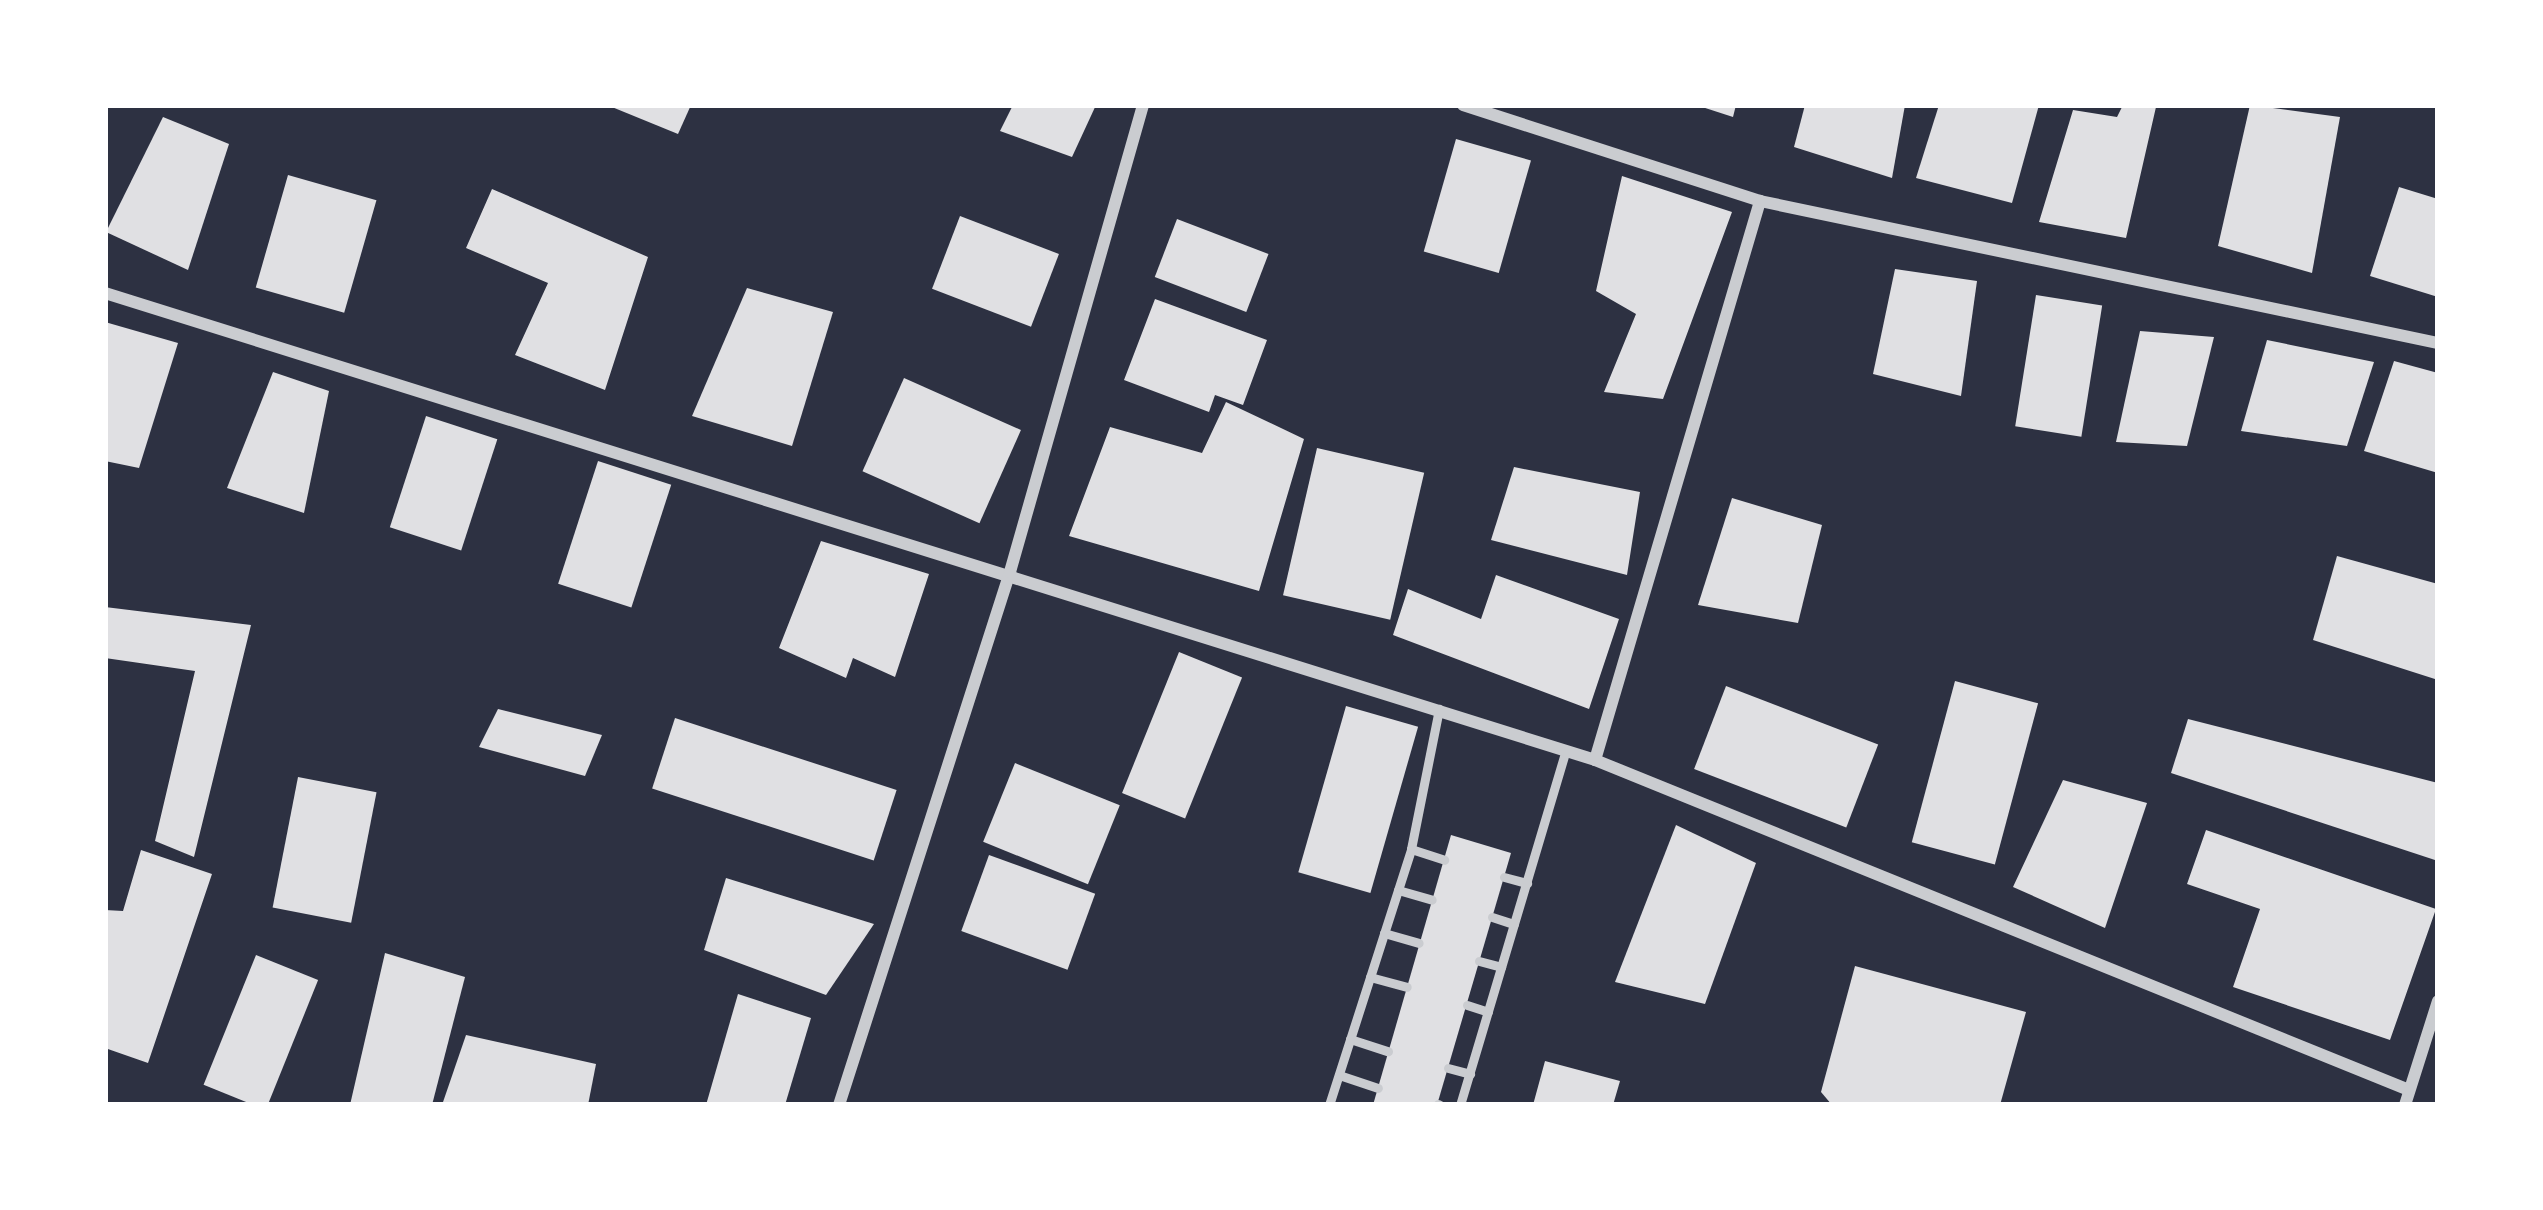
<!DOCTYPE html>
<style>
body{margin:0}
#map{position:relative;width:2543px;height:1210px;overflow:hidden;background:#2d3142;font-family:"Alegreya Sans",sans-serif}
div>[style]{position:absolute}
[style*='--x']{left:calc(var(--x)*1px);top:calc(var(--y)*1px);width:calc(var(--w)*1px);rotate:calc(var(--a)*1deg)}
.building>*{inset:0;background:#e0e0e3;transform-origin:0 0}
.service>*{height:9px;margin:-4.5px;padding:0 4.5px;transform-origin:4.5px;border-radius:4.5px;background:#caccd0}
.minor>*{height:12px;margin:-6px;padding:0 6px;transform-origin:6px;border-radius:6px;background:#caccd0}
span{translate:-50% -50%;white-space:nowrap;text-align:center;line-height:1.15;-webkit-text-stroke:12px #fff;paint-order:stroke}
.frame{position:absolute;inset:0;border:108px solid #fff;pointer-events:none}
</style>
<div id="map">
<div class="building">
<div style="clip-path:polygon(607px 105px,691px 105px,678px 134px)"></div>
<div style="clip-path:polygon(1013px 105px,1096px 105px,1072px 157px,1000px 131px)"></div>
<div style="clip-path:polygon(1696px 105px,1736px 105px,1733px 117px)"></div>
<div style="clip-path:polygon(1805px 105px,1905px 105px,1892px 178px,1794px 147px)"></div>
<div style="clip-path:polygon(1939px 105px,2039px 105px,2012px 203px,1916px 178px)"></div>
<div style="clip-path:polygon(2123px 105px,2156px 107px,2126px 238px,2039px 222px,2073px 110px,2117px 117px)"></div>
<div style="clip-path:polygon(2250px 105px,2340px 117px,2312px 273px,2218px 246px)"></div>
<div style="clip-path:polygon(163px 117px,229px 144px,188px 270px,106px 232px)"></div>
<div style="left:1456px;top:139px;width:78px;height:117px;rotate:16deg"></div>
<div style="left:288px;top:175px;width:92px;height:117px;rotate:16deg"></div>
<div style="clip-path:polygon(1622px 176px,1732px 212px,1663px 399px,1604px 392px,1636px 314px,1596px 291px)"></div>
<div style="clip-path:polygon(2399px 187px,2438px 199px,2438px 297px,2370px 276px)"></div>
<div style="clip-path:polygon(492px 189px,648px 257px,605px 390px,515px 355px,548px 283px,466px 248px)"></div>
<div style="left:960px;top:216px;width:106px;height:78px;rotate:21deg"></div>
<div style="left:1177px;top:219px;width:98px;height:62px;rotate:21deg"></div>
<div style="clip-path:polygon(1895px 269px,1977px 281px,1961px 396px,1873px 374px)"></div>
<div style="clip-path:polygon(747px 288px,833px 312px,792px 446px,692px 416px)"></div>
<div style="left:2036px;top:295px;width:67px;height:133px;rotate:9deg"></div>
<div style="clip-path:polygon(1155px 299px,1267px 340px,1243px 405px,1215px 395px,1209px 412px,1124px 380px)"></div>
<div style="clip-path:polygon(105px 322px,178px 343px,139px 468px,105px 461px)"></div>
<div style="clip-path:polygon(2140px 331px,2214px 337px,2187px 446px,2116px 442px)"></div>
<div style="clip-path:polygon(2267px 340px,2374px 362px,2347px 446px,2241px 431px)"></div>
<div style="clip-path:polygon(2394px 361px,2438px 373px,2438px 473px,2364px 451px)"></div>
<div style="clip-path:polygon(273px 372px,329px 391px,304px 513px,227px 488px)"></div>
<div style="left:904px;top:378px;width:128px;height:102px;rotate:24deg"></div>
<div style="clip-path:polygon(1226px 402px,1304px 439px,1259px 591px,1069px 536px,1110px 427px,1202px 453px)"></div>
<div style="left:426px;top:416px;width:75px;height:117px;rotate:18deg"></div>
<div style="left:1317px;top:448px;width:110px;height:151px;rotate:13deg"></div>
<div style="left:598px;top:461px;width:77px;height:129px;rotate:18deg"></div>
<div style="clip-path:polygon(1514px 467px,1640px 492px,1627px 575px,1491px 540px)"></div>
<div style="clip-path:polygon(1732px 498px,1822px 525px,1798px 623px,1698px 605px)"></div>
<div style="clip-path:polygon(821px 541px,929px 574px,895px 677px,853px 658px,846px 678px,779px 648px)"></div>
<div style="clip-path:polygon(2337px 556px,2438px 584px,2438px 680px,2313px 640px)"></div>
<div style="clip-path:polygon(1496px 575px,1619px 619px,1589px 709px,1393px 635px,1408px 589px,1481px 619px)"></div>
<div style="clip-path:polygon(105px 607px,251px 625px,194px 857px,155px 841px,195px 671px,105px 658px)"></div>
<div style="left:1179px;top:652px;width:68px;height:152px;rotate:22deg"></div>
<div style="left:1955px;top:681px;width:86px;height:167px;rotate:15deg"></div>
<div style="left:1726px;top:686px;width:163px;height:89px;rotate:21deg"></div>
<div style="left:1346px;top:706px;width:75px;height:173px;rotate:16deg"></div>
<div style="clip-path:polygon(498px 709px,602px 735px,585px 776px,479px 747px)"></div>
<div style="left:675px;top:718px;width:233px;height:74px;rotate:18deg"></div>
<div style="clip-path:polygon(2188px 719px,2438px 783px,2438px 861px,2171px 773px)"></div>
<div style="left:1015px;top:763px;width:113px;height:85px;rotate:22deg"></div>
<div style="left:298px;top:777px;width:80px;height:133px;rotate:11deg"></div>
<div style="clip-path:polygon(2063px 780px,2147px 803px,2105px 928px,2013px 887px)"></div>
<div style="clip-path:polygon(1676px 825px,1756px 863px,1705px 1004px,1615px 982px)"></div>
<div style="clip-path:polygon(2206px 830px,2436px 909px,2390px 1040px,2233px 987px,2260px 909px,2187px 884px)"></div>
<div style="clip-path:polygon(1451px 835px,1511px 853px,1504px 877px,1437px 1105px,1373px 1105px)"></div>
<div style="clip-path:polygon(141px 850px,212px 874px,148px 1063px,105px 1048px,105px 910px,123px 911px)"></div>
<div style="left:989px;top:855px;width:113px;height:81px;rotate:20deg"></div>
<div style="clip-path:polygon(726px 878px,874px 924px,826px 995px,704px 950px)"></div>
<div style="clip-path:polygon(385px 953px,465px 977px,432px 1105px,350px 1105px)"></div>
<div style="left:256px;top:955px;width:67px;height:140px;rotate:22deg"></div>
<div style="clip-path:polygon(1855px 966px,2026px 1012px,2000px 1105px,1832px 1105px,1821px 1092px)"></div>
<div style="clip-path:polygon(738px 994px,811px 1018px,785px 1105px,706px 1105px)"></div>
<div style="clip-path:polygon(466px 1035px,596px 1064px,588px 1105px,442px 1105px)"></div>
<div style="clip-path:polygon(1545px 1061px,1620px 1081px,1613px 1105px,1533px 1105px)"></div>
</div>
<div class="service">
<div style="--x:1411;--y:849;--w:35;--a:18"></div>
<div style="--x:1504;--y:877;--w:24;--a:15"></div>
<div style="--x:1398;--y:890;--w:35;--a:16"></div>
<div style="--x:1492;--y:917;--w:23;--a:18"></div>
<div style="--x:1384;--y:933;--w:36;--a:16"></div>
<div style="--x:1479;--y:961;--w:23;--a:15"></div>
<div style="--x:1370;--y:977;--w:38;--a:15"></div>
<div style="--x:1467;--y:1005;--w:22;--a:18"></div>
<div style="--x:1350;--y:1039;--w:40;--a:18"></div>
<div style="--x:1448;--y:1068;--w:23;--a:15"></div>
<div style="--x:1339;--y:1075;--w:41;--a:18.4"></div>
<div style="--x:1438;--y:1104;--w:2;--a:27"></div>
<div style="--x:1329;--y:1105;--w:269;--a:-72.2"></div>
<div style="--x:1411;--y:849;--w:143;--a:-78.7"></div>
<div style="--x:1460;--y:1105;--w:370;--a:-73.4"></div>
</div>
<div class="minor">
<div style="--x:1463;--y:105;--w:312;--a:17.9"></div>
<div style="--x:1760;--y:201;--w:693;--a:11.83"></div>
<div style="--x:105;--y:293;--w:1561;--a:17.4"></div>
<div style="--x:1595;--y:760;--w:878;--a:22.07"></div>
<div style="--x:1595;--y:760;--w:583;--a:-73.55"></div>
<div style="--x:839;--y:1105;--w:560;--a:-72.21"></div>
<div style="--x:1010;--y:572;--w:486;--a:-74.1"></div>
<div style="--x:2405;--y:1105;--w:109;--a:-72.4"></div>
</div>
<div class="frame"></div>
</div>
